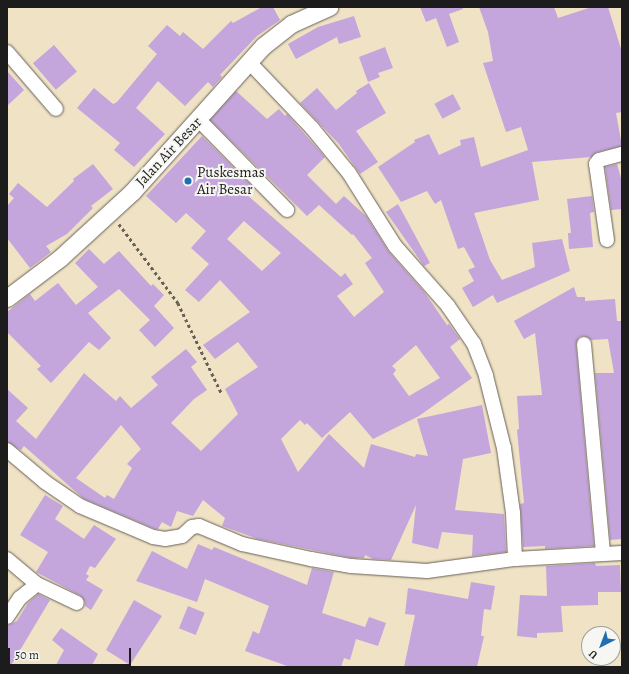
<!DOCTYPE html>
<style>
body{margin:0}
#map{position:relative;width:629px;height:674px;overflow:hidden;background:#f0e2c5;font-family:Alegreya,serif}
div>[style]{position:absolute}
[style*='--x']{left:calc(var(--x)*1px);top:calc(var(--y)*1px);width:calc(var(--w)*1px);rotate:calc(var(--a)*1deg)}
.building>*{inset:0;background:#c4a5dc;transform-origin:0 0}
.path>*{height:2.5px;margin-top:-1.25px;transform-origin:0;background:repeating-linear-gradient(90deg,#666157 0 3px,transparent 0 6px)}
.roads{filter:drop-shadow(0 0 1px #666157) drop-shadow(0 0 1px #666157)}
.minor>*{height:14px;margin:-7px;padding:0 7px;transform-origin:7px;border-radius:7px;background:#fff}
.tertiary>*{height:17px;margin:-8.5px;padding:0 8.5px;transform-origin:8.5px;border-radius:8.5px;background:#fff}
.dots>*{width:11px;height:11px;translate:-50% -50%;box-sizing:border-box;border:2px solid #f6f6f2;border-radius:50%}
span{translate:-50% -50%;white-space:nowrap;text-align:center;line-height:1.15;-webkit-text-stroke:4px #f6f6f2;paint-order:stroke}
.street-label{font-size:15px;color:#1c1c1c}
.poi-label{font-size:15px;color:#1c1c1c}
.left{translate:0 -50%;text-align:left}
.frame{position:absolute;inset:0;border:8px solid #1c1c1c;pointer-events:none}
.north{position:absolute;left:581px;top:626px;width:40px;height:40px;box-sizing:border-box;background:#f6f6f2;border:1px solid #9f9f9c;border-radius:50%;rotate:222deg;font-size:11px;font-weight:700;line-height:16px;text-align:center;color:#1c1c1c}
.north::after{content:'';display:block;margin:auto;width:14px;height:18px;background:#1f6fb2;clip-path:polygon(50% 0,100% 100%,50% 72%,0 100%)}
.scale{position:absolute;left:8px;top:648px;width:123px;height:18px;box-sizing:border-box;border:2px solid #1c1c1c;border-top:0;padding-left:5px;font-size:12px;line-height:14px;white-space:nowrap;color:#1c1c1c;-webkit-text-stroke:3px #f6f6f2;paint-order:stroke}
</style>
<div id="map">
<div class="building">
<div style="clip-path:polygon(262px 7px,273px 7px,280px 20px,257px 36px,220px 75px,222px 77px,213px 87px,208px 82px,185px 106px,158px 81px,136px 108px,165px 134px,134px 167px,114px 150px,120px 143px,77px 108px,94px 88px,113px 104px,117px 102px,157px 54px,148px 46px,167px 25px,180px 36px,183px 32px,203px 49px,231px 21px,233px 23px)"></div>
<div style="clip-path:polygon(420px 7px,463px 7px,463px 9px,449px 14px,459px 42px,447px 47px,436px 18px,426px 22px)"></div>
<div style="clip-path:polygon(479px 7px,554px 7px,558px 18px,592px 7px,608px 7px,622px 52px,622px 112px,616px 113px,622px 146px,597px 152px,591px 157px,532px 162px,539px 200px,474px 213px,490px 260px,502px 280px,535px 267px,532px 243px,562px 239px,570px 271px,497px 303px,493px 295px,473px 307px,462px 288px,474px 281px,468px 270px,475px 267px,464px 247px,458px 249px,441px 200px,435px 204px,427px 191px,401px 202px,378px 167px,415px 142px,414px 140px,429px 134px,439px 155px,461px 145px,460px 140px,474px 137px,481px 167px,528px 150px,521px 127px,506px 132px,483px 63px,493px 61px,488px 32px)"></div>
<div style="clip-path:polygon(354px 16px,361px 37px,339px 44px,337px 37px,296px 59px,288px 44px,318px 27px)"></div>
<div style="left:54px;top:45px;width:35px;height:28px;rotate:49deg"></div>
<div style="clip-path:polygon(385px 47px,393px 68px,378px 73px,380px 77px,368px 82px,359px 57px)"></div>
<div style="clip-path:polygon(7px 71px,24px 90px,7px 106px)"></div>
<div style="clip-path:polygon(369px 83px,386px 113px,356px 131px,378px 162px,360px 174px,339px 144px,300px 103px,317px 88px,336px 110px,357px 93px,356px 91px)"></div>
<div style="clip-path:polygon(evenodd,236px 91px,267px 119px,279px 109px,285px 116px,287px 114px,325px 157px,307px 175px,336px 204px,344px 196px,366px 216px,389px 252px,425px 293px,447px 325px,449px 324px,460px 339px,450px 347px,472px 378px,419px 416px,373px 439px,350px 412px,322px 438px,307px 423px,305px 425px,300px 420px,281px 439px,298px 472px,329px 434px,364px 468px,371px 444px,415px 457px,416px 454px,428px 456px,417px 419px,482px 405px,491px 453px,463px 459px,455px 510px,504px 514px,506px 552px,472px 556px,473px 535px,442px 532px,438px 549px,412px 543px,416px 505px,391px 560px,373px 559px,365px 555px,364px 558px,352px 558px,258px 539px,222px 526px,225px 518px,203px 500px,193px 516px,177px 511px,171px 527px,162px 522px,158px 529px,155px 529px,84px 499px,24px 446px,21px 450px,7px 442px,7px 389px,28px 408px,16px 421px,36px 439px,84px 373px,116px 401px,120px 396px,131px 408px,158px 385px,151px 377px,186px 349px,197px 362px,191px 367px,207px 390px,194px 399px,171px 423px,201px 451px,238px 414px,225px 389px,258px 367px,238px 342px,215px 359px,203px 345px,250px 312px,220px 280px,199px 302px,185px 290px,209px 264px,191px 248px,206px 231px,186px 213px,176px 223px,146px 196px,202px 136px,253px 187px,246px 194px,341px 277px,345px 273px,353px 284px,337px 296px,354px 317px,384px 292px,365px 263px,372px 258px,353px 234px,352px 235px,319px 205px,307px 216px,210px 120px,236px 91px,244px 221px,281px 253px,262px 271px,227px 239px,244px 221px,236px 91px,416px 345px,440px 378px,409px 396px,393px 374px,396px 370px,392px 366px,416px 345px,236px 91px,121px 425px,141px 449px,127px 464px,132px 468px,114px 499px,107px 495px,105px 498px,76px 478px,121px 425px)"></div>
<div style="left:453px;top:94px;width:17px;height:21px;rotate:62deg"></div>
<div style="clip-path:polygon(93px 164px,113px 189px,91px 206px,93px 208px,67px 234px,46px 246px,51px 252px,30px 268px,7px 238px,7px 206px,14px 198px,9px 194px,18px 183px,47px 207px,74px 181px,73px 179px)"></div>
<div style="clip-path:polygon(617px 164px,622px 182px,622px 209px,611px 210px,605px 167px)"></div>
<div style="clip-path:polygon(592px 196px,594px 212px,590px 213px,593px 247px,569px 249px,568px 233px,571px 233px,567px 199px)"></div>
<div style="clip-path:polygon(398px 204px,430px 263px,424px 266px,386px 212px)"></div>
<div style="clip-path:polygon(89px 249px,104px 264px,119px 251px,151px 286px,153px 284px,164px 295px,154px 306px,174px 328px,155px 347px,139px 330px,150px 320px,119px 289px,88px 313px,111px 338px,99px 350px,89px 342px,51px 383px,37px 369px,41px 366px,7px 332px,7px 312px,30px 294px,35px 301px,58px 283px,76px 305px,98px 287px,75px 263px)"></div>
<div style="clip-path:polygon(574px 287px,577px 297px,585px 297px,585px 301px,615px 299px,617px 321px,621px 321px,622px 539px,610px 540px,595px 373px,614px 373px,608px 339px,591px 340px,584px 336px,579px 337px,576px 345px,594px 546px,545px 549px,545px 546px,523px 547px,520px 504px,524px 503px,517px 430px,519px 429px,517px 396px,542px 395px,535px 333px,524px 339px,514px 321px)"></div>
<div style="clip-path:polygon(45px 495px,63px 506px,55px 519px,84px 539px,94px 525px,116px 539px,95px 568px,90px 566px,86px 574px,89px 576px,86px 580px,103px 590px,91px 610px,85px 606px,85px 602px,81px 596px,36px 572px,48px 552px,20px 535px)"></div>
<div style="clip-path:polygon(198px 544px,212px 550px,214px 547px,307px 585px,312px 568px,334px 572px,322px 613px,365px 627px,369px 617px,386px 623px,378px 646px,356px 639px,350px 660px,344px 658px,341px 667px,290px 667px,245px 651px,253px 631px,259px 634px,269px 606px,205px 579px,197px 602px,136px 581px,152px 551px,187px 569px)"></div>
<div style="clip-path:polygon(595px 563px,596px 566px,620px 565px,621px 592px,598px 592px,598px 605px,561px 606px,563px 632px,537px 633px,537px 638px,517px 636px,520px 595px,547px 596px,546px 566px)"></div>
<div style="clip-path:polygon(471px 582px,495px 586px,491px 610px,484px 609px,481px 636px,484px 636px,477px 667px,404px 667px,415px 615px,405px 614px,408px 588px,468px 599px)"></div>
<div style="clip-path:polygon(38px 594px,50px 600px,10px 667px,7px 667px,7px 626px,17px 621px,28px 603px)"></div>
<div style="clip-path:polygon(134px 600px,162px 616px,130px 665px,106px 650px)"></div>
<div style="left:188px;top:606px;width:18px;height:24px;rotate:22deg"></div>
<div style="clip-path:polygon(61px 628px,98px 654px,91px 667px,55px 667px,64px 650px,52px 640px)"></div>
</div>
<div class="path">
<div style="--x:119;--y:224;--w:99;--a:53.2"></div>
<div style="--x:178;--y:303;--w:101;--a:64.2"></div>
</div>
<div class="roads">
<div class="minor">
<div style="--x:7;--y:52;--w:75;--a:49.3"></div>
<div style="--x:249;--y:62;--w:91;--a:46.3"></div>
<div style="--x:312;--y:128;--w:58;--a:50.6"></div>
<div style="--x:349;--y:173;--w:86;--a:57.8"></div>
<div style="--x:395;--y:246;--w:80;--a:48.5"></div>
<div style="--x:448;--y:306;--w:46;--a:55.6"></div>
<div style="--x:474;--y:344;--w:34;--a:69"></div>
<div style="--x:486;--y:376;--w:74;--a:76"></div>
<div style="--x:504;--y:448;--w:66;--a:82.1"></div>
<div style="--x:513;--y:513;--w:46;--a:87.5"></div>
<div style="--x:199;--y:120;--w:126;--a:45.6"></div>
<div style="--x:607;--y:240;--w:77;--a:-98.2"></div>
<div style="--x:596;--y:164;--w:5;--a:-53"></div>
<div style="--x:599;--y:160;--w:24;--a:-15"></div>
<div style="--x:584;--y:344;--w:210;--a:84.8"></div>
<div style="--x:7;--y:450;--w:50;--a:40.1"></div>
<div style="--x:45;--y:482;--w:42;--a:34.4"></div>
<div style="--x:80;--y:506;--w:79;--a:23"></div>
<div style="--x:153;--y:537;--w:12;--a:9"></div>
<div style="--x:165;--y:539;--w:17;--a:-10"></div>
<div style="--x:182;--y:536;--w:13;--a:-42"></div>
<div style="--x:192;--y:527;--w:7;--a:-8"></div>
<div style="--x:199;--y:526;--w:47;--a:22.7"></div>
<div style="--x:242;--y:544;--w:71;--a:12.3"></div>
<div style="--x:311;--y:559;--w:41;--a:9.9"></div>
<div style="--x:351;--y:566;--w:76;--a:3.8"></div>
<div style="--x:427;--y:571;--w:89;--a:-7.8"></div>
<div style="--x:515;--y:559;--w:107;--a:-3.2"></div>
<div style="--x:7;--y:559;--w:39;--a:40"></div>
<div style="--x:37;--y:584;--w:44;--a:25.4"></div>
<div style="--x:7;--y:617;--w:23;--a:-56"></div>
<div style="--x:20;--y:598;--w:22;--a:-39"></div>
</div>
<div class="tertiary">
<div style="--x:7;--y:298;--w:66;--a:-37"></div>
<div style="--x:60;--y:258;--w:98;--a:-42.5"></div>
<div style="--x:132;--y:192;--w:196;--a:-48.1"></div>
<div style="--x:263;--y:46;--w:36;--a:-38"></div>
<div style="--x:291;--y:24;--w:42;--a:-24.1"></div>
</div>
</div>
<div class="dots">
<div style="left:188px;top:181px;background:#1f6fb2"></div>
</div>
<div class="street-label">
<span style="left:169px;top:152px;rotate:-47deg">Jalan Air Besar</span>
</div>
<div class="poi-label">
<span class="left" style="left:197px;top:181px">Puskesmas<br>Air Besar</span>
</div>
<div class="frame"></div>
<div class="north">U</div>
<div class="scale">50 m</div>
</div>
